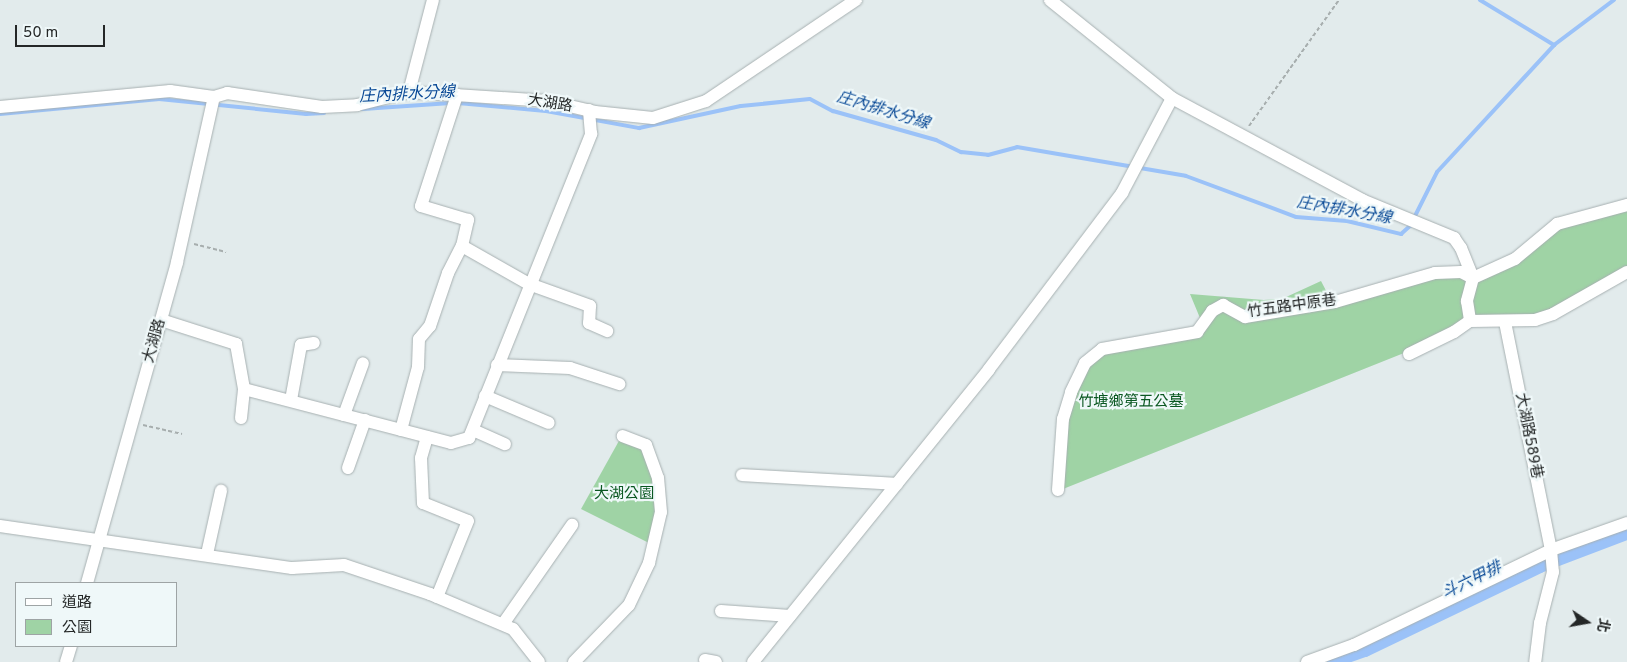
<!DOCTYPE html>
<meta charset="utf-8">
<style>
body{margin:0}
#map{position:relative;width:1627px;height:662px;overflow:hidden;background:#e2ebec;font-family:Overpass,"Noto Sans TC",sans-serif}
div>[style]{position:absolute}
[style*='--x']{left:calc(var(--x)*1px);top:calc(var(--y)*1px);width:calc(var(--w)*1px);rotate:calc(var(--a)*1deg)}
.green>*{inset:0;background:#9fd3a5}
.stream>*{height:4px;margin:-2px;padding:0 2px;transform-origin:2px;border-radius:2px;background:#9bc2f8}
.canal>*{height:12px;margin:-6px;padding:0 6px;transform-origin:6px;border-radius:6px;background:#9bc2f8}
.path>*{height:2px;margin-top:-1px;transform-origin:0;background:repeating-linear-gradient(90deg,#a7aeae 0 4px,transparent 0 6.5px)}
.roads{filter:drop-shadow(0 0 1px #a7b0b1) drop-shadow(0 0 1px #a7b0b1)}
.minor>*{height:12px;margin:-6px;padding:0 6px;transform-origin:6px;border-radius:6px;background:#fff}
span{translate:-50% -50%;white-space:nowrap;text-align:center;line-height:1.15;-webkit-text-stroke:4.5px #eff8f9;paint-order:stroke}
.street-label{font-size:15px;color:#242727}
.park-label{font-size:15px;color:#0a5821}
.water-label{font-size:16px;color:#094996;font-style:italic}
.legend{position:absolute;left:15px;top:582px;width:162px;height:65px;box-sizing:border-box;background:#eff8f9;border:1px solid #9ea4a5;margin:0;padding:6px 9px;list-style:none;font-size:15px;color:#242727}
.legend li{display:flex;align-items:center;gap:10px;height:25px}
.legend b{width:25px;border:1px solid #9ea4a5}
.north{position:absolute;left:1562px;top:597px;width:50px;height:50px;-webkit-text-stroke:4px #eff8f9;paint-order:stroke;rotate:102deg;font-size:14px;font-weight:700;line-height:20px;text-align:center;color:#242727}
.north::after{content:'';display:block;margin:auto;width:18px;height:22px;background:#242727;clip-path:polygon(50% 0,100% 100%,50% 72%,0 100%)}
.scale{position:absolute;left:15px;top:25px;width:90px;height:22px;box-sizing:border-box;border:2px solid #242727;border-top:0;padding-left:6px;font-size:15px;line-height:18px;white-space:nowrap;color:#242727;-webkit-text-stroke:4px #eff8f9;paint-order:stroke}
</style>
<div id="map">
<div class="green">
<div style="clip-path:polygon(1627px 210px,1627px 269px,1550px 310px,1514px 320px,1478px 316px,1409px 351px,1063px 489px,1065px 429px,1081px 374px,1105px 352px,1205px 330px,1190px 294px,1264px 300px,1284px 298px,1321px 281px,1334px 306px,1446px 274px,1477px 283px,1557px 226px)"></div>
<div style="clip-path:polygon(620px 439px,642px 449px,654px 483px,655px 515px,649px 543px,581px 509px)"></div>
</div>
<div class="stream">
<div style="--x:1480;--y:0;--w:87;--a:31.3"></div>
<div style="--x:458;--y:103;--w:88;--a:5.2"></div>
<div style="--x:546;--y:111;--w:95;--a:10.4"></div>
<div style="--x:639;--y:128;--w:104;--a:-12.2"></div>
<div style="--x:741;--y:106;--w:69;--a:-5.8"></div>
<div style="--x:810;--y:99;--w:26;--a:28"></div>
<div style="--x:833;--y:111;--w:107;--a:15.7"></div>
<div style="--x:936;--y:140;--w:28;--a:26"></div>
<div style="--x:961;--y:152;--w:27;--a:6"></div>
<div style="--x:988;--y:155;--w:30;--a:-15"></div>
<div style="--x:1017;--y:147;--w:171;--a:9.7"></div>
<div style="--x:1186;--y:176;--w:117;--a:20.4"></div>
<div style="--x:1296;--y:217;--w:51;--a:4.5"></div>
<div style="--x:1347;--y:221;--w:56;--a:13.5"></div>
<div style="--x:1401;--y:234;--w:12;--a:-42"></div>
<div style="--x:1410;--y:226;--w:60;--a:-63.4"></div>
<div style="--x:1437;--y:172;--w:173;--a:-47.3"></div>
<div style="--x:1554;--y:45;--w:75;--a:-36.9"></div>
<div style="--x:363;--y:109;--w:88;--a:-3.9"></div>
<div style="--x:0;--y:114;--w:160;--a:-5.4"></div>
<div style="--x:159;--y:99;--w:148;--a:5.8"></div>
<div style="--x:306;--y:114;--w:18;--a:-3"></div>
</div>
<div class="canal">
<div style="--x:1333;--y:662;--w:34;--a:-19"></div>
<div style="--x:1365;--y:651;--w:194;--a:-25.6"></div>
<div style="--x:1540;--y:567;--w:93;--a:-20.8"></div>
</div>
<div class="path">
<div style="--x:1249;--y:126;--w:155;--a:-54.5"></div>
<div style="--x:194;--y:244;--w:33;--a:14"></div>
<div style="--x:143;--y:425;--w:40;--a:13"></div>
</div>
<div class="roads">
<div class="minor">
<div style="--x:1050;--y:0;--w:156;--a:38.8"></div>
<div style="--x:1172;--y:98;--w:216;--a:28.2"></div>
<div style="--x:1362;--y:200;--w:100;--a:22.4"></div>
<div style="--x:1454;--y:238;--w:12;--a:55"></div>
<div style="--x:1461;--y:248;--w:32;--a:68"></div>
<div style="--x:1473;--y:278;--w:24;--a:105"></div>
<div style="--x:1467;--y:301;--w:20;--a:81"></div>
<div style="--x:409;--y:92;--w:95;--a:-75.4"></div>
<div style="--x:0;--y:107;--w:171;--a:-5.4"></div>
<div style="--x:170;--y:91;--w:44;--a:7.8"></div>
<div style="--x:214;--y:97;--w:14;--a:-17"></div>
<div style="--x:227;--y:93;--w:96;--a:8.4"></div>
<div style="--x:322;--y:107;--w:35;--a:-3"></div>
<div style="--x:357;--y:105;--w:54;--a:-14"></div>
<div style="--x:409;--y:92;--w:139;--a:3.7"></div>
<div style="--x:548;--y:101;--w:48;--a:13.2"></div>
<div style="--x:595;--y:112;--w:58;--a:5.9"></div>
<div style="--x:653;--y:118;--w:56;--a:-17.8"></div>
<div style="--x:706;--y:101;--w:181;--a:-34"></div>
<div style="--x:462;--y:246;--w:77;--a:29.6"></div>
<div style="--x:529;--y:284;--w:65;--a:19.8"></div>
<div style="--x:590;--y:306;--w:17;--a:93"></div>
<div style="--x:589;--y:323;--w:20;--a:24"></div>
<div style="--x:161;--y:320;--w:79;--a:17.7"></div>
<div style="--x:236;--y:344;--w:46;--a:79.9"></div>
<div style="--x:244;--y:389;--w:214;--a:14.6"></div>
<div style="--x:451;--y:443;--w:19;--a:-16"></div>
<div style="--x:469;--y:438;--w:328;--a:-68.1"></div>
<div style="--x:591;--y:134;--w:24;--a:-95"></div>
<div style="--x:1505;--y:322;--w:233;--a:78.6"></div>
<div style="--x:1551;--y:550;--w:22;--a:85"></div>
<div style="--x:1553;--y:572;--w:53;--a:104.3"></div>
<div style="--x:1540;--y:623;--w:39;--a:97"></div>
<div style="--x:1409;--y:354;--w:50;--a:-26.1"></div>
<div style="--x:1454;--y:332;--w:19;--a:-35"></div>
<div style="--x:1470;--y:321;--w:65;--a:-0.9"></div>
<div style="--x:1535;--y:320;--w:19;--a:-18"></div>
<div style="--x:1553;--y:314;--w:85;--a:-29.6"></div>
<div style="--x:497;--y:365;--w:73;--a:2.4"></div>
<div style="--x:570;--y:368;--w:52;--a:18.1"></div>
<div style="--x:485;--y:396;--w:69;--a:22.9"></div>
<div style="--x:291;--y:400;--w:56;--a:-79.7"></div>
<div style="--x:301;--y:345;--w:13;--a:-9"></div>
<div style="--x:344;--y:415;--w:55;--a:-69.9"></div>
<div style="--x:241;--y:418;--w:29;--a:-84"></div>
<div style="--x:401;--y:430;--w:65;--a:-74.9"></div>
<div style="--x:418;--y:367;--w:28;--a:-88"></div>
<div style="--x:419;--y:339;--w:17;--a:-50"></div>
<div style="--x:430;--y:326;--w:56;--a:-71.2"></div>
<div style="--x:448;--y:273;--w:30;--a:-63"></div>
<div style="--x:462;--y:246;--w:27;--a:-77"></div>
<div style="--x:468;--y:220;--w:49;--a:-163.4"></div>
<div style="--x:421;--y:206;--w:117;--a:-72"></div>
<div style="--x:473;--y:430;--w:35;--a:24"></div>
<div style="--x:427;--y:437;--w:22;--a:106"></div>
<div style="--x:421;--y:458;--w:45;--a:87.5"></div>
<div style="--x:423;--y:503;--w:48;--a:21.8"></div>
<div style="--x:468;--y:521;--w:82;--a:112.2"></div>
<div style="--x:348;--y:468;--w:51;--a:-70.5"></div>
<div style="--x:742;--y:475;--w:155;--a:3.3"></div>
<div style="--x:1058;--y:490;--w:71;--a:-86"></div>
<div style="--x:1063;--y:419;--w:28;--a:-73"></div>
<div style="--x:1071;--y:392;--w:32;--a:-64"></div>
<div style="--x:1085;--y:363;--w:22;--a:-39"></div>
<div style="--x:1102;--y:349;--w:97;--a:-10.1"></div>
<div style="--x:1197;--y:332;--w:26;--a:-54"></div>
<div style="--x:1212;--y:311;--w:13;--a:-29"></div>
<div style="--x:1223;--y:305;--w:25;--a:29"></div>
<div style="--x:1245;--y:317;--w:91;--a:-9.5"></div>
<div style="--x:1335;--y:302;--w:104;--a:-16.2"></div>
<div style="--x:1435;--y:273;--w:26;--a:-2"></div>
<div style="--x:1461;--y:272;--w:13;--a:27"></div>
<div style="--x:1473;--y:278;--w:46;--a:-24.3"></div>
<div style="--x:1515;--y:259;--w:55;--a:-39.8"></div>
<div style="--x:1557;--y:224;--w:73;--a:-15.2"></div>
<div style="--x:0;--y:526;--w:295;--a:8.2"></div>
<div style="--x:292;--y:568;--w:52;--a:-3.3"></div>
<div style="--x:344;--y:565;--w:91;--a:18.6"></div>
<div style="--x:430;--y:594;--w:90;--a:22.9"></div>
<div style="--x:513;--y:629;--w:42;--a:51.8"></div>
<div style="--x:207;--y:554;--w:65;--a:-77.5"></div>
<div style="--x:87;--y:583;--w:333;--a:-74.3"></div>
<div style="--x:177;--y:262;--w:169;--a:-77.4"></div>
<div style="--x:721;--y:611;--w:69;--a:4.1"></div>
<div style="--x:503;--y:624;--w:121;--a:-55.1"></div>
<div style="--x:705;--y:660;--w:11;--a:10"></div>
<div style="--x:66;--y:662;--w:17;--a:-73"></div>
<div style="--x:574;--y:662;--w:79;--a:-46"></div>
<div style="--x:629;--y:605;--w:47;--a:-64.5"></div>
<div style="--x:649;--y:563;--w:52;--a:-76.8"></div>
<div style="--x:661;--y:512;--w:34;--a:-95"></div>
<div style="--x:658;--y:478;--w:35;--a:-110"></div>
<div style="--x:646;--y:445;--w:25;--a:-159"></div>
<div style="--x:753;--y:662;--w:376;--a:-51.1"></div>
<div style="--x:989;--y:369;--w:221;--a:-52.9"></div>
<div style="--x:1122;--y:193;--w:107;--a:-62.2"></div>
<div style="--x:1307;--y:662;--w:50;--a:-19.9"></div>
<div style="--x:1354;--y:645;--w:219;--a:-25.7"></div>
<div style="--x:1551;--y:550;--w:81;--a:-19.6"></div>
</div>
</div>
<div class="street-label">
<span style="left:550px;top:104px;rotate:9deg">大湖路</span>
<span style="left:1292px;top:307px;rotate:-8deg">竹五路中原巷</span>
<span style="left:155px;top:341px;rotate:-74deg">大湖路</span>
<span style="left:1528px;top:436px;rotate:79deg">大湖路589巷</span>
</div>
<div class="park-label">
<span style="left:1131px;top:403px">竹塘鄉第五公墓</span>
<span style="left:624px;top:495px">大湖公園</span>
</div>
<div class="water-label">
<span style="left:407px;top:95px;rotate:-3deg">庄內排水分線</span>
<span style="left:883px;top:111px;rotate:17deg">庄內排水分線</span>
<span style="left:1344px;top:211px;rotate:10deg">庄內排水分線</span>
<span style="left:1472px;top:581px;rotate:-26deg">斗六甲排</span>
</div>
<ul class="legend">
<li><b style="height:6px;background:#fff"></b>道路</li>
<li><b style="height:14px;background:#9fd3a5"></b>公園</li>
</ul>
<div class="north">北</div>
<div class="scale">50 m</div>
</div>
